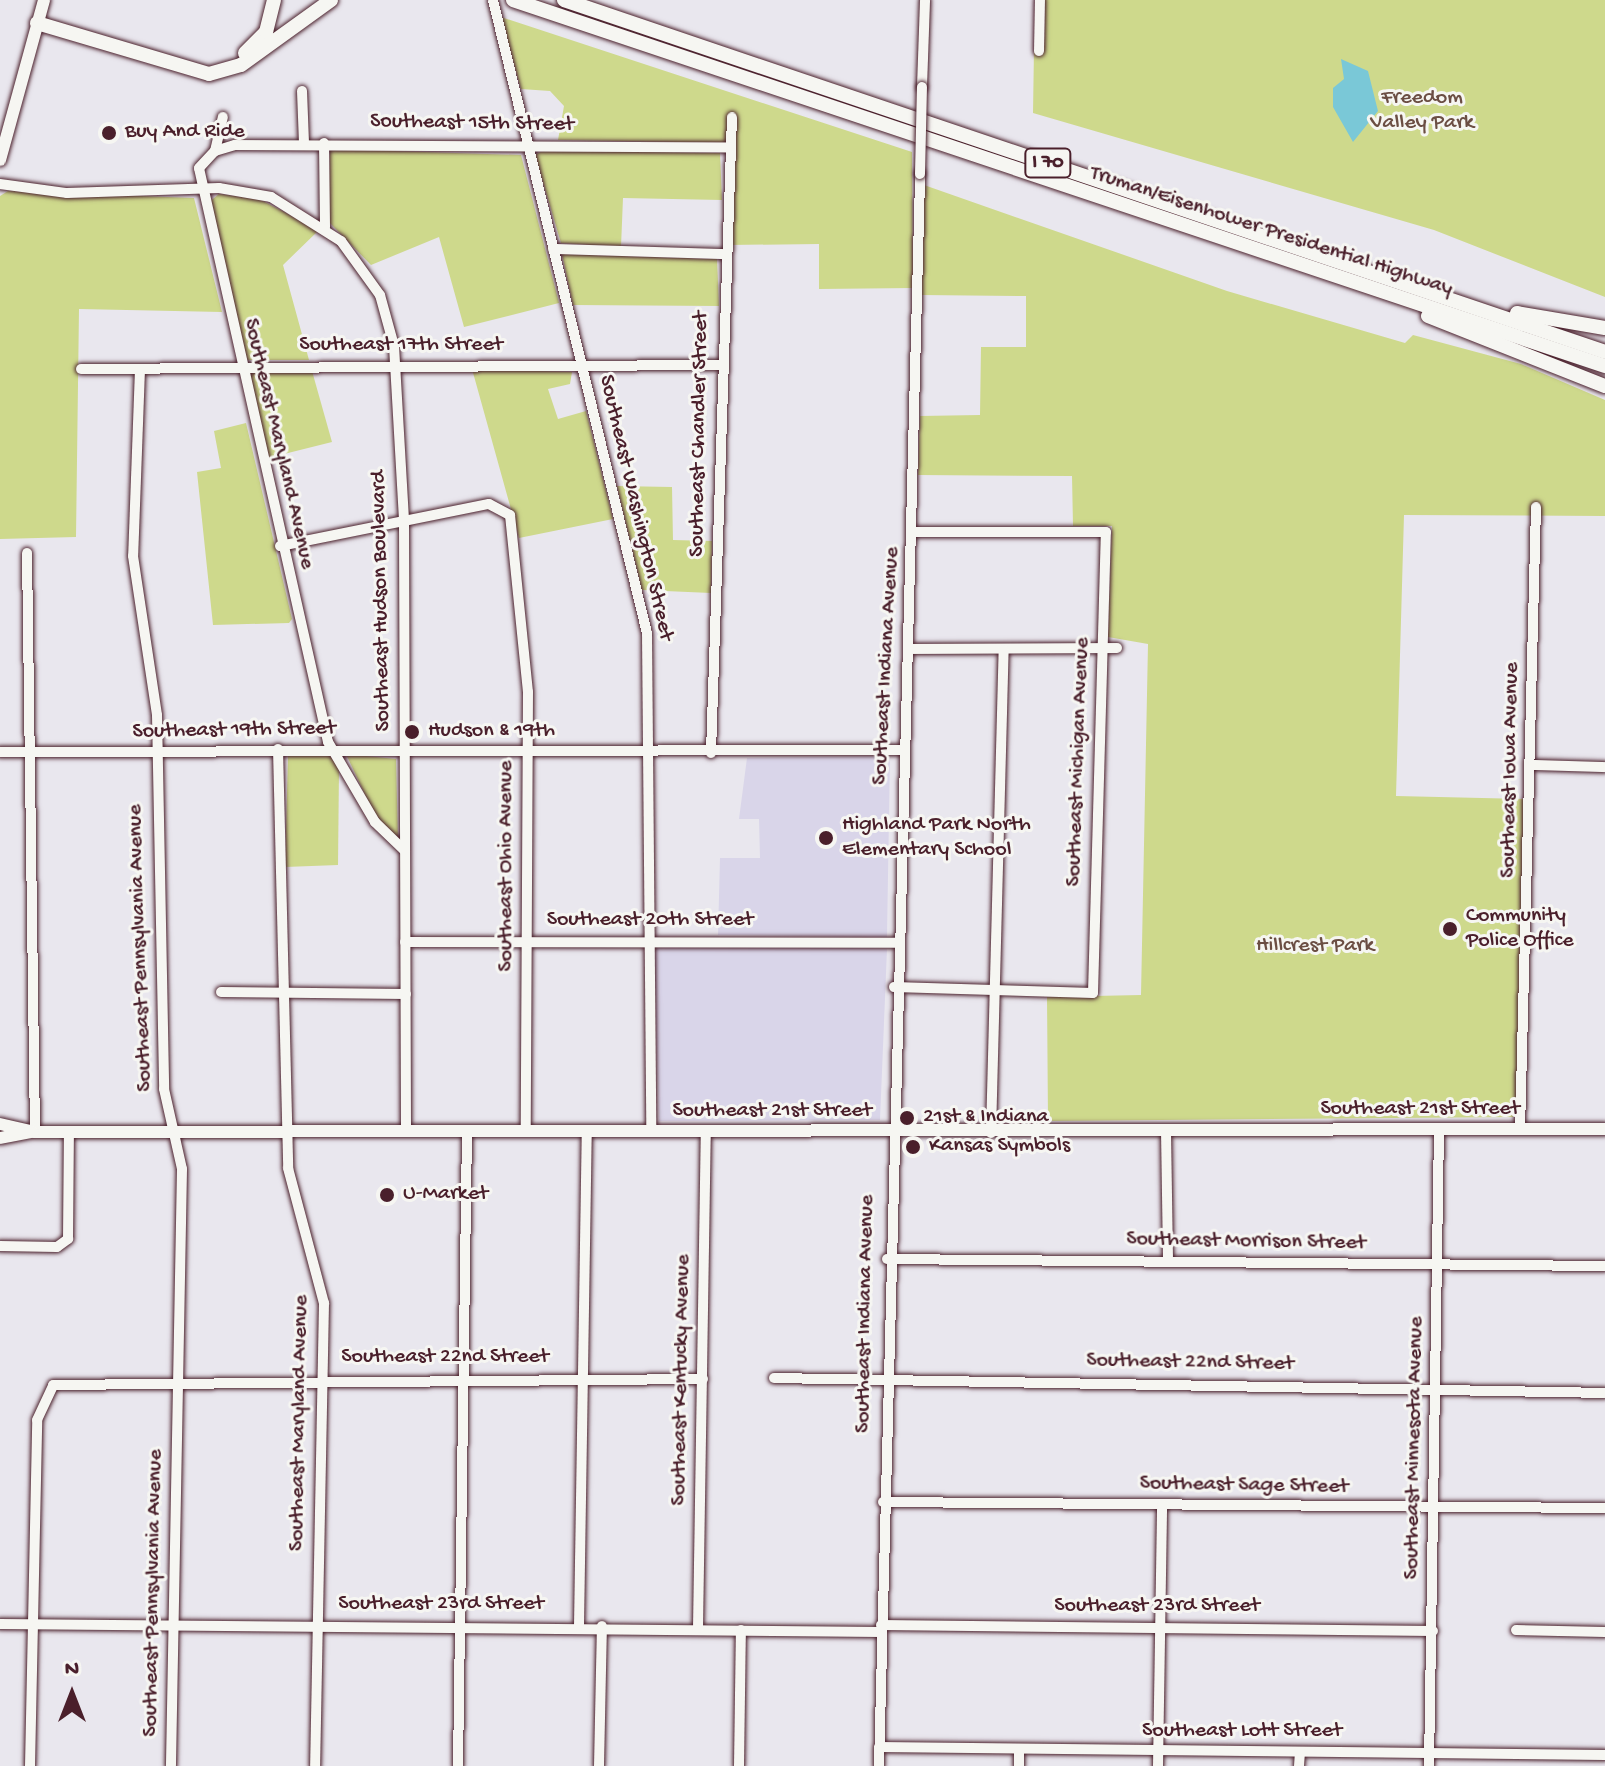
<!DOCTYPE html>
<style>
body{margin:0}
#map{position:relative;width:1605px;height:1766px;overflow:hidden;background:#e9e7ee;font-family:"Gochi Hand",sans-serif}
div>[style]{position:absolute}
[style*='--x']{left:calc(var(--x)*1px);top:calc(var(--y)*1px);width:calc(var(--w)*1px);rotate:calc(var(--a)*1deg)}
.built>*{inset:0;background:#d9d5e9}
.green>*{inset:0;background:#ced98c}
.water>*{inset:0;background:#7ac8d7}
.roads{filter:drop-shadow(0 0 2px #4a1f2b) drop-shadow(0 0 2px #4a1f2b)}
.minor>*{height:10px;margin:-5px;padding:0 5px;transform-origin:5px;border-radius:5px;background:#f6f6f2}
.major>*{height:12px;margin:-6px;padding:0 6px;transform-origin:6px;border-radius:6px;background:#f6f6f2}
.highway>*{height:14px;margin:-7px;padding:0 7px;transform-origin:7px;border-radius:7px;background:#f6f6f2}
.bridges{filter:drop-shadow(0 0 2px #4a1f2b) drop-shadow(0 0 2px #4a1f2b)}
.minor-bridge>*{height:10px;margin:-5px;padding:0 5px;transform-origin:5px;border-radius:5px;background:#f6f6f2}
.dots>*{width:22px;height:22px;translate:-50% -50%;box-sizing:border-box;border:4px solid #f6f6f2;border-radius:50%}
span{translate:-50% -50%;white-space:nowrap;text-align:center;line-height:1.15;-webkit-text-stroke:6px #f6f6f2;paint-order:stroke}
.shield-label span{padding:2px 6px;background:#f6f6f2;border:2px solid;border-radius:6px;-webkit-text-stroke-width:0}
.shield-label{font-size:20px;color:#4a1f2b;font-weight:700}
.park-label{font-size:22px;color:#6b4e43}
.street-label{font-size:22px;color:#4a1f2b}
.poi-label{font-size:22px;color:#4a1f2b}
.left{translate:0 -50%;text-align:left}
.north{position:absolute;left:32px;top:1654px;width:80px;height:80px;-webkit-text-stroke:6px #f6f6f2;paint-order:stroke;rotate:0deg;font-size:22px;font-weight:700;line-height:32px;text-align:center;color:#4a1f2b}
.north::after{content:'';display:block;margin:auto;width:28px;height:36px;background:#4a1f2b;clip-path:polygon(50% 0,100% 100%,50% 72%,0 100%)}
</style>
<div id="map">
<div class="built">
<div style="clip-path:polygon(890px 756px,887px 937px,718px 935px,720px 858px,760px 858px,759px 819px,739px 819px,747px 758px)"></div>
<div style="clip-path:polygon(664px 943px,887px 949px,880px 1120px,659px 1121px,654px 951px)"></div>
</div>
<div class="green">
<div style="clip-path:polygon(1045px 0,1605px 0,1605px 297px,1434px 230px,1033px 113px,1034px 48px,1044px 46px)"></div>
<div style="clip-path:polygon(501px 17px,912px 152px,913px 288px,819px 289px,819px 244px,728px 245px,735px 143px,558px 140px,564px 106px,550px 91px,521px 89px)"></div>
<div style="clip-path:polygon(330px 149px,521px 155px,559px 303px,464px 327px,439px 237px,371px 265px,328px 221px)"></div>
<div style="clip-path:polygon(544px 150px,720px 153px,722px 200px,623px 198px,621px 247px,561px 243px,535px 155px)"></div>
<div style="clip-path:polygon(924px 185px,1227px 291px,1405px 343px,1413px 335px,1521px 364px,1605px 400px,1605px 516px,1404px 515px,1396px 796px,1525px 799px,1517px 1117px,1048px 1121px,1047px 997px,1141px 995px,1148px 644px,1108px 637px,1112px 526px,1073px 526px,1072px 476px,918px 475px,920px 416px,980px 415px,981px 347px,1026px 347px,1026px 296px,921px 295px)"></div>
<div style="clip-path:polygon(8px 191px,194px 198px,222px 312px,79px 309px,76px 537px,0 539px,0 196px)"></div>
<div style="clip-path:polygon(219px 194px,259px 199px,319px 230px,283px 265px,309px 360px,243px 360px,208px 203px)"></div>
<div style="clip-path:polygon(562px 254px,717px 259px,719px 306px,573px 305px)"></div>
<div style="clip-path:polygon(472px 369px,572px 372px,570px 384px,548px 389px,558px 419px,586px 411px,613px 519px,519px 538px)"></div>
<div style="clip-path:polygon(312px 371px,332px 442px,264px 459px,248px 373px)"></div>
<div style="clip-path:polygon(246px 423px,292px 619px,289px 623px,213px 625px,197px 472px,221px 468px,214px 431px)"></div>
<div style="clip-path:polygon(617px 486px,672px 487px,673px 540px,712px 541px,711px 593px,642px 590px)"></div>
<div style="clip-path:polygon(346px 754px,396px 759px,398px 839px,375px 816px)"></div>
<div style="clip-path:polygon(288px 756px,332px 756px,339px 768px,338px 865px,285px 867px)"></div>
</div>
<div class="water">
<div style="clip-path:polygon(1341px 59px,1368px 71px,1378px 111px,1353px 142px,1333px 107px,1333px 88px,1344px 79px)"></div>
</div>
<div class="roads">
<div class="minor">
<div style="--x:493;--y:0;--w:651;--a:76.33"></div>
<div style="--x:647;--y:633;--w:499;--a:89.5"></div>
<div style="--x:1039;--y:51;--w:51;--a:-88.9"></div>
<div style="--x:922;--y:87;--w:87;--a:-88"></div>
<div style="--x:302;--y:91;--w:53;--a:87.8"></div>
<div style="--x:324;--y:143;--w:84;--a:89.3"></div>
<div style="--x:215;--y:151;--w:35;--a:-77"></div>
<div style="--x:0;--y:184;--w:68;--a:7.7"></div>
<div style="--x:67;--y:193;--w:152;--a:-1.9"></div>
<div style="--x:219;--y:188;--w:53;--a:9.8"></div>
<div style="--x:271;--y:197;--w:83;--a:32.2"></div>
<div style="--x:341;--y:241;--w:67;--a:54.2"></div>
<div style="--x:380;--y:295;--w:53;--a:74.6"></div>
<div style="--x:394;--y:346;--w:175;--a:86.7"></div>
<div style="--x:404;--y:521;--w:611;--a:89.81"></div>
<div style="--x:553;--y:249;--w:171;--a:1.7"></div>
<div style="--x:81;--y:369;--w:640;--a:-0.36"></div>
<div style="--x:140;--y:369;--w:187;--a:92.1"></div>
<div style="--x:133;--y:556;--w:161;--a:81.4"></div>
<div style="--x:157;--y:715;--w:374;--a:88.9"></div>
<div style="--x:164;--y:1089;--w:82;--a:77.3"></div>
<div style="--x:182;--y:1169;--w:597;--a:91.06"></div>
<div style="--x:280;--y:546;--w:213;--a:-11.4"></div>
<div style="--x:489;--y:504;--w:24;--a:28"></div>
<div style="--x:510;--y:515;--w:178;--a:84.2"></div>
<div style="--x:528;--y:692;--w:440;--a:90.3"></div>
<div style="--x:27;--y:553;--w:579;--a:89.21"></div>
<div style="--x:909;--y:649;--w:208;--a:-0.3"></div>
<div style="--x:278;--y:749;--w:419;--a:88.6"></div>
<div style="--x:288;--y:1168;--w:140;--a:75.1"></div>
<div style="--x:324;--y:1303;--w:463;--a:91.1"></div>
<div style="--x:0;--y:752;--w:901;--a:-0.13"></div>
<div style="--x:711;--y:753;--w:636;--a:-88.11"></div>
<div style="--x:1532;--y:765;--w:73;--a:1.6"></div>
<div style="--x:405;--y:851;--w:42;--a:-136"></div>
<div style="--x:375;--y:822;--w:93;--a:-120.4"></div>
<div style="--x:328;--y:742;--w:588;--a:-102.67"></div>
<div style="--x:199;--y:168;--w:23;--a:-47"></div>
<div style="--x:215;--y:151;--w:21;--a:-17"></div>
<div style="--x:235;--y:145;--w:495;--a:0.3"></div>
<div style="--x:405;--y:942;--w:490;--a:0.1"></div>
<div style="--x:894;--y:987;--w:199;--a:1.7"></div>
<div style="--x:1093;--y:993;--w:461;--a:-88.4"></div>
<div style="--x:1106;--y:532;--w:192;--a:180"></div>
<div style="--x:221;--y:992;--w:185;--a:0.6"></div>
<div style="--x:1520;--y:1130;--w:623;--a:-88.53"></div>
<div style="--x:1166;--y:1131;--w:130;--a:89.1"></div>
<div style="--x:991;--y:1133;--w:483;--a:-88.5"></div>
<div style="--x:0;--y:1246;--w:57;--a:1"></div>
<div style="--x:57;--y:1247;--w:14;--a:-36"></div>
<div style="--x:68;--y:1239;--w:107;--a:-89.5"></div>
<div style="--x:887;--y:1259;--w:718;--a:0.56"></div>
<div style="--x:774;--y:1378;--w:831;--a:1.03"></div>
<div style="--x:883;--y:1502;--w:722;--a:0.48"></div>
<div style="--x:0;--y:1624;--w:881;--a:0.52"></div>
<div style="--x:881;--y:1625;--w:552;--a:0.62"></div>
<div style="--x:579;--y:1626;--w:494;--a:-89.1"></div>
<div style="--x:698;--y:1628;--w:496;--a:-89.1"></div>
<div style="--x:1516;--y:1630;--w:89;--a:1.3"></div>
<div style="--x:879;--y:1747;--w:726;--a:0.63"></div>
<div style="--x:30;--y:1766;--w:346;--a:-88.8"></div>
<div style="--x:37;--y:1420;--w:38;--a:-65"></div>
<div style="--x:53;--y:1385;--w:650;--a:-0.53"></div>
<div style="--x:458;--y:1766;--w:634;--a:-89.19"></div>
<div style="--x:599;--y:1766;--w:140;--a:-88.8"></div>
<div style="--x:739;--y:1766;--w:136;--a:-89.2"></div>
<div style="--x:879;--y:1766;--w:1593;--a:-88.52"></div>
<div style="--x:1019;--y:1766;--w:15;--a:-90"></div>
<div style="--x:1158;--y:1766;--w:261;--a:-89.1"></div>
<div style="--x:1299;--y:1766;--w:14;--a:-86"></div>
<div style="--x:1429;--y:1766;--w:636;--a:-89.1"></div>
</div>
<div class="major">
<div style="--x:0;--y:160;--w:166;--a:-74.6"></div>
<div style="--x:0;--y:1124;--w:36;--a:13"></div>
<div style="--x:35;--y:1132;--w:1570;--a:-0.11"></div>
<div style="--x:0;--y:1138;--w:33;--a:-11"></div>
</div>
<div class="highway">
<div style="--x:513;--y:0;--w:1152;--a:18.53"></div>
<div style="--x:564;--y:0;--w:1099;--a:18.68"></div>
<div style="--x:37;--y:23;--w:179;--a:16.5"></div>
<div style="--x:209;--y:74;--w:33;--a:-16"></div>
<div style="--x:241;--y:65;--w:111;--a:-35.8"></div>
<div style="--x:245;--y:53;--w:30;--a:-45"></div>
<div style="--x:266;--y:32;--w:33;--a:-76"></div>
<div style="--x:1517;--y:313;--w:89;--a:9.7"></div>
<div style="--x:1428;--y:316;--w:190;--a:21.6"></div>
</div>
</div>
<div class="bridges">
<div class="minor-bridge">
<div style="--x:920;--y:174;--w:87;--a:-88.7"></div>
</div>
</div>
<div class="dots">
<div style="left:109px;top:133px;background:#4a1f2b"></div>
<div style="left:412px;top:732px;background:#4a1f2b"></div>
<div style="left:826px;top:838px;background:#4a1f2b"></div>
<div style="left:1450px;top:929px;background:#4a1f2b"></div>
<div style="left:907px;top:1118px;background:#4a1f2b"></div>
<div style="left:913px;top:1147px;background:#4a1f2b"></div>
<div style="left:387px;top:1195px;background:#4a1f2b"></div>
</div>
<div class="shield-label">
<span style="left:1048px;top:163px">I 70</span>
</div>
<div class="park-label">
<span style="left:1422px;top:111px">Freedom<br>Valley Park</span>
<span style="left:1315px;top:947px">Hillcrest Park</span>
</div>
<div class="street-label">
<span style="left:472px;top:124px;rotate:1deg">Southeast 15th Street</span>
<span style="left:1271px;top:232px;rotate:18deg">Truman/Eisenhower Presidential Highway</span>
<span style="left:401px;top:346px">Southeast 17th Street</span>
<span style="left:700px;top:434px;rotate:-89deg">Southeast Chandler Street</span>
<span style="left:278px;top:444px;rotate:77deg">Southeast Maryland Avenue</span>
<span style="left:635px;top:508px;rotate:77deg">Southeast Washington Street</span>
<span style="left:382px;top:601px;rotate:-91deg">Southeast Hudson Boulevard</span>
<span style="left:887px;top:666px;rotate:-87deg">Southeast Indiana Avenue</span>
<span style="left:234px;top:731px;rotate:-1deg">Southeast 19th Street</span>
<span style="left:1079px;top:762px;rotate:-88deg">Southeast Michigan Avenue</span>
<span style="left:1511px;top:770px;rotate:-89deg">Southeast Iowa Avenue</span>
<span style="left:507px;top:866px;rotate:-90deg">Southeast Ohio Avenue</span>
<span style="left:650px;top:921px">Southeast 20th Street</span>
<span style="left:141px;top:948px;rotate:-92deg">Southeast Pennsylvania Avenue</span>
<span style="left:1420px;top:1110px">Southeast 21st Street</span>
<span style="left:772px;top:1112px">Southeast 21st Street</span>
<span style="left:1246px;top:1242px;rotate:1deg">Southeast Morrison Street</span>
<span style="left:866px;top:1314px;rotate:-89deg">Southeast Indiana Avenue</span>
<span style="left:445px;top:1358px">Southeast 22nd Street</span>
<span style="left:1190px;top:1363px;rotate:1deg">Southeast 22nd Street</span>
<span style="left:682px;top:1380px;rotate:-89deg">Southeast Kentucky Avenue</span>
<span style="left:300px;top:1423px;rotate:-89deg">Southeast Maryland Avenue</span>
<span style="left:1415px;top:1448px;rotate:-89deg">Southeast Minnesota Avenue</span>
<span style="left:1244px;top:1486px;rotate:1deg">Southeast Sage Street</span>
<span style="left:154px;top:1593px;rotate:-89deg">Southeast Pennsylvania Avenue</span>
<span style="left:441px;top:1605px">Southeast 23rd Street</span>
<span style="left:1157px;top:1607px">Southeast 23rd Street</span>
<span style="left:1242px;top:1732px">Southeast Lott Street</span>
</div>
<div class="poi-label">
<span class="left" style="left:125px;top:133px">Buy And Ride</span>
<span class="left" style="left:428px;top:732px">Hudson &amp; 19th</span>
<span class="left" style="left:842px;top:838px">Highland Park North<br>Elementary School</span>
<span class="left" style="left:1466px;top:929px">Community<br>Police Office</span>
<span class="left" style="left:923px;top:1118px">21st &amp; Indiana</span>
<span class="left" style="left:929px;top:1147px">Kansas Symbols</span>
<span class="left" style="left:403px;top:1195px">U-Market</span>
</div>
<div class="north">N</div>
</div>
